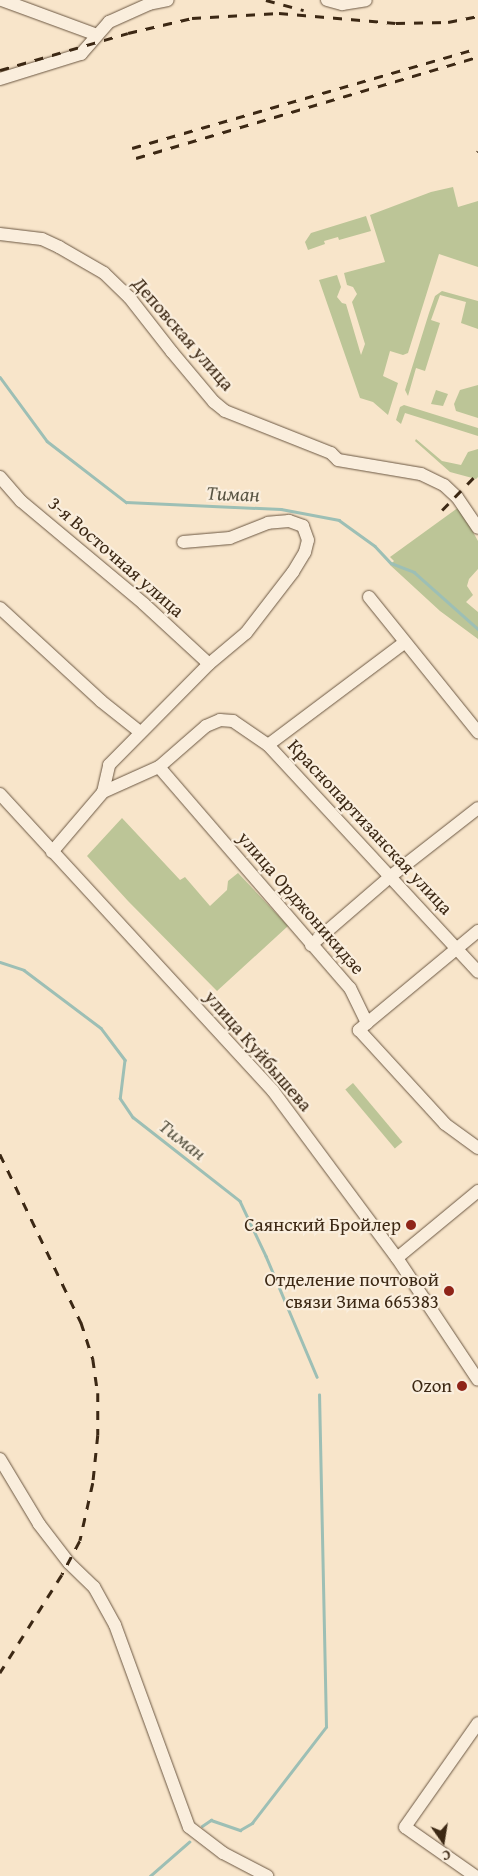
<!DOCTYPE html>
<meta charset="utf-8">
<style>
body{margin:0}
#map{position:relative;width:478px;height:1876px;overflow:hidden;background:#f8e5ca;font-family:"Gentium Book Plus",serif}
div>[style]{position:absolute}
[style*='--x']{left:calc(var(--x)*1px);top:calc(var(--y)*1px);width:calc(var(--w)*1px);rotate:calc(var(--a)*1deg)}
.green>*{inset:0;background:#bcc597;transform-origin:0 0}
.stream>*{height:2.5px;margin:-1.25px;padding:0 1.25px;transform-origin:1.25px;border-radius:1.25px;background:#9dbfb5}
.roads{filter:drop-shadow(0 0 1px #6b5742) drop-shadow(0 0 1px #6b5742)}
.minor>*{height:12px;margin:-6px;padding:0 6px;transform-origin:6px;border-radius:6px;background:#faeedd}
.rail>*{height:2.5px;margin-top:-1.25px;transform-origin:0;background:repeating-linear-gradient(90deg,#3c2814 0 9px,transparent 0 18px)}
.dots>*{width:14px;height:14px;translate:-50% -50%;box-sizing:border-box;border:2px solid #faeedd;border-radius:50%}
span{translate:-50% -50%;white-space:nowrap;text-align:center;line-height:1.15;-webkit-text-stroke:4.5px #faeedd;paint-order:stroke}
.street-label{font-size:19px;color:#3c2814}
.poi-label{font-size:19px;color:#3c2814}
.right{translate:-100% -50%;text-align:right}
.water-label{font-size:20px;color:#595544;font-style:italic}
.north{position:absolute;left:418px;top:1816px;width:50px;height:50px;-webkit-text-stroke:4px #faeedd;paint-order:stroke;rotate:167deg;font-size:14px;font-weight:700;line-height:20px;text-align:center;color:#3c2814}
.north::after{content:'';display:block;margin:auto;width:18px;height:22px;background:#3c2814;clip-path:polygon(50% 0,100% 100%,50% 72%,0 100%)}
</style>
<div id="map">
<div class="green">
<div style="clip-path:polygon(453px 187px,458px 207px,478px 201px,478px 267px,439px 254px,408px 353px,403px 355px,390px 351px,383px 376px,398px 383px,388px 415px,373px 402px,360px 398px,319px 280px,337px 275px,341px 287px,337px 297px,342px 303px,346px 304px,361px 355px,365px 344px,352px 302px,357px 294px,353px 287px,347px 285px,344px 273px,385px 262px,370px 215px,431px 192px)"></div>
<div style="clip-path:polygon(366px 216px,371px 231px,339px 240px,338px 237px,324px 241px,325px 244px,308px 250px,305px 242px,311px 233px)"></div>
<div style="clip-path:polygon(442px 291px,478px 301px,478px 329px,461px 323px,466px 302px,440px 295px,431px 320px,440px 323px,425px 371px,416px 368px,408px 396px,405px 390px,429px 313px,435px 296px)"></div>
<div style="clip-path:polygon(478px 385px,478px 418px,456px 411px,454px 404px,460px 390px)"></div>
<div style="clip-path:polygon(436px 390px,448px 394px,443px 406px,431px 404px)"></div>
<div style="clip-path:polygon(404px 405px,478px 428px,478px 436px,405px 413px,401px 424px,396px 420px,400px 407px)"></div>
<div style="clip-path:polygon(416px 439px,442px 461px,461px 465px,468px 452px,478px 449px,478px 477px,476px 479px,450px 472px,415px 441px)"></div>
<div style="clip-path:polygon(459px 507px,478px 541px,478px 569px,469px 579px,467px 586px,473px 595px,466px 602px,478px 612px,478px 639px,440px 611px,390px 565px,394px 561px,390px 557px)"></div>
<div style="clip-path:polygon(122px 818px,180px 880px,185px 877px,210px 906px,227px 890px,228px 881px,238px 873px,288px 926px,217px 991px,128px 901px,87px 856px)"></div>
<div style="left:353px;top:1083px;width:77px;height:10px;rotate:50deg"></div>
</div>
<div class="stream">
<div style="--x:0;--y:377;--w:79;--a:53.7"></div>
<div style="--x:47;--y:441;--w:100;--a:37.7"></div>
<div style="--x:126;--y:502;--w:155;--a:2.6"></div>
<div style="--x:281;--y:509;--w:59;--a:10.7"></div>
<div style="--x:339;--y:520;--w:44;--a:35.8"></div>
<div style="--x:375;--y:546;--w:23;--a:47"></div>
<div style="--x:391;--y:563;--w:25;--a:21"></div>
<div style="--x:414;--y:572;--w:86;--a:41.7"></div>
<div style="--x:0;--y:962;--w:25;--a:18"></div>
<div style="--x:24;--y:970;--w:96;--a:37"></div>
<div style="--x:101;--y:1028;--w:40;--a:53"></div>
<div style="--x:125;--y:1060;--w:38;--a:97"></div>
<div style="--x:120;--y:1098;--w:23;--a:56"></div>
<div style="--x:133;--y:1117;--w:136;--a:38.1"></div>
<div style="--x:240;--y:1201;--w:61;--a:64.7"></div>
<div style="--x:266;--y:1256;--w:131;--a:67.1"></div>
<div style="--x:202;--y:1826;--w:11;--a:-34"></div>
<div style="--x:211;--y:1820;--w:31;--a:19"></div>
<div style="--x:240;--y:1830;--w:14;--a:-30"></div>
<div style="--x:252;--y:1823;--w:121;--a:-52.4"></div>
<div style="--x:326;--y:1727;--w:332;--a:-91.2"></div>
<div style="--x:150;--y:1876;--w:52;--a:-41.1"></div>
</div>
<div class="roads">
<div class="minor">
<div style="--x:2;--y:0;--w:101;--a:20.2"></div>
<div style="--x:327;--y:0;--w:16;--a:15"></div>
<div style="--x:342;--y:4;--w:24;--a:-9"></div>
<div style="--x:0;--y:79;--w:85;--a:-17.2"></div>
<div style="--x:81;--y:54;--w:43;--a:-48.8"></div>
<div style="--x:109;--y:22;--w:44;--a:-24.2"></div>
<div style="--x:149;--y:4;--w:19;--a:-12"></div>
<div style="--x:0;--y:234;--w:42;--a:6.8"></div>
<div style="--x:42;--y:239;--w:19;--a:25"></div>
<div style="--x:59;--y:247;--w:52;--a:30"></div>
<div style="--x:104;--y:273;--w:35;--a:44"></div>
<div style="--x:129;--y:297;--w:70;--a:52"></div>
<div style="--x:172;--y:352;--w:65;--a:50"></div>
<div style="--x:214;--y:402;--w:14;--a:39"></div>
<div style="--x:225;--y:411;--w:114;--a:21.6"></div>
<div style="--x:331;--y:453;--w:10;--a:45"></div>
<div style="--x:338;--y:460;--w:84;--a:9.6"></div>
<div style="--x:421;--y:474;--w:25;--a:26"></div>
<div style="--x:444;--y:485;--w:18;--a:43"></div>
<div style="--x:457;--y:497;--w:37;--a:56"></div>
<div style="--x:0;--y:477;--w:32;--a:49"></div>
<div style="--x:21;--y:501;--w:160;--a:39.9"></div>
<div style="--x:144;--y:604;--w:88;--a:42.7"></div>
<div style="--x:369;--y:597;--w:174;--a:51.1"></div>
<div style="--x:0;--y:608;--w:137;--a:42.6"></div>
<div style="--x:101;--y:701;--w:50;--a:38.5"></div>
<div style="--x:268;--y:745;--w:171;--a:-36.9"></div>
<div style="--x:159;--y:767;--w:292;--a:49.2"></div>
<div style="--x:350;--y:988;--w:39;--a:64"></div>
<div style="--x:367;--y:1023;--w:11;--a:139"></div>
<div style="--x:359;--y:1030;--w:127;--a:47.5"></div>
<div style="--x:445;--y:1124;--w:41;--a:36"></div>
<div style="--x:103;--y:792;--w:61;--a:-24.1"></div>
<div style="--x:159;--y:767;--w:62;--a:-41.1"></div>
<div style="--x:206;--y:726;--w:15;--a:-23"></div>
<div style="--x:220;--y:720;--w:13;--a:4"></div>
<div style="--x:233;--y:721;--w:42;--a:34.4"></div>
<div style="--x:268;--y:745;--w:309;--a:47.2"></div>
<div style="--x:0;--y:794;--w:403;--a:47.4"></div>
<div style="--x:273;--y:1091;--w:208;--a:53.4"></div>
<div style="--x:397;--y:1258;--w:146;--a:56.4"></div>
<div style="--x:52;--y:852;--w:79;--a:-49.6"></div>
<div style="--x:103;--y:792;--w:28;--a:-77"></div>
<div style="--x:109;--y:765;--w:142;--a:-45.3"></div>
<div style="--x:209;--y:664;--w:48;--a:-40"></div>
<div style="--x:246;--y:633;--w:77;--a:-52.4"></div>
<div style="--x:293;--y:572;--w:23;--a:-59"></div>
<div style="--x:305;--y:552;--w:12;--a:-76"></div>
<div style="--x:308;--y:540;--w:15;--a:-110"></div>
<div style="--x:303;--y:526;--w:15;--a:-160"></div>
<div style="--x:289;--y:521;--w:21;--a:175"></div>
<div style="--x:268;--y:523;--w:41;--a:158.5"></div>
<div style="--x:230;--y:538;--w:47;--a:175.1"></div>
<div style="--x:311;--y:945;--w:106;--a:-40.8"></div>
<div style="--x:391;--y:876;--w:110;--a:-38"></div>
<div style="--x:367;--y:1023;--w:144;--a:-39.7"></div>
<div style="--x:397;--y:1258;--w:105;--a:-39.6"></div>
<div style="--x:0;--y:1459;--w:76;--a:59"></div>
<div style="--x:39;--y:1524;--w:49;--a:52.4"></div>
<div style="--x:69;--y:1563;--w:35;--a:44"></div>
<div style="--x:94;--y:1587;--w:43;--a:61.1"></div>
<div style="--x:115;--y:1625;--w:215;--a:69.9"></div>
<div style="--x:189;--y:1827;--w:43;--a:37.4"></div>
<div style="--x:223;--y:1853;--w:50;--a:27.6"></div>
<div style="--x:475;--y:1876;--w:85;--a:-145"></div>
<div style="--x:405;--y:1827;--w:127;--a:-54.9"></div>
</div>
</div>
<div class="rail">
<div style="--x:266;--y:0;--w:39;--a:15"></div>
<div style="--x:0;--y:70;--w:133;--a:-16.1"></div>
<div style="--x:128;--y:33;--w:66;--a:-13.2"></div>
<div style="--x:192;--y:18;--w:87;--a:-3.3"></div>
<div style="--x:279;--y:13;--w:117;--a:4.9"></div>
<div style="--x:396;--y:23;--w:52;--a:-1.1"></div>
<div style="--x:448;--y:22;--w:31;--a:-11"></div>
<div style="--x:132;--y:148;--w:360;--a:-16.1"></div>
<div style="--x:477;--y:152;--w:1;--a:-45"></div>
<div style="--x:136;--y:158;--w:357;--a:-16.5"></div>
<div style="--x:442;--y:510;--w:52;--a:-45.8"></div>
<div style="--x:0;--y:1154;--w:187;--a:64.3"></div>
<div style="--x:81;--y:1322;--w:39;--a:72"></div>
<div style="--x:93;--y:1359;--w:34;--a:82"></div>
<div style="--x:98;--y:1393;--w:42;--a:90"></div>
<div style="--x:98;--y:1435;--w:48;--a:95.9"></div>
<div style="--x:93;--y:1483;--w:59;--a:102.6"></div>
<div style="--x:80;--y:1541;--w:38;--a:118"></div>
<div style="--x:62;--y:1575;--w:116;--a:122.3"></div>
</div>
<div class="dots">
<div style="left:411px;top:1225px;background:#8f2418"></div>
<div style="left:449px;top:1291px;background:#8f2418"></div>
<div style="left:462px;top:1386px;background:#8f2418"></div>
</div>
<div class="street-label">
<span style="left:183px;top:334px;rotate:49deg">Деповская улица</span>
<span style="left:116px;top:557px;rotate:41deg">3-я Восточная улица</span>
<span style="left:370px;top:827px;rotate:47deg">Краснопартизанская улица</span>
<span style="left:301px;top:903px;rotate:49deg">улица Орджоникидзе</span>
<span style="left:258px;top:1051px;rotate:49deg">улица Куйбышева</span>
</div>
<div class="poi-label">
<span class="right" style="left:401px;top:1225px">Саянский Бройлер</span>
<span class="right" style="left:439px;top:1291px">Отделение почтовой<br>связи Зима 665383</span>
<span class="right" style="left:452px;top:1386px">Ozon</span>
</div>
<div class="water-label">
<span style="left:233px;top:493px;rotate:2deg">Тиман</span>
<span style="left:183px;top:1139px;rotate:38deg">Тиман</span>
</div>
<div class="north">С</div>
</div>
